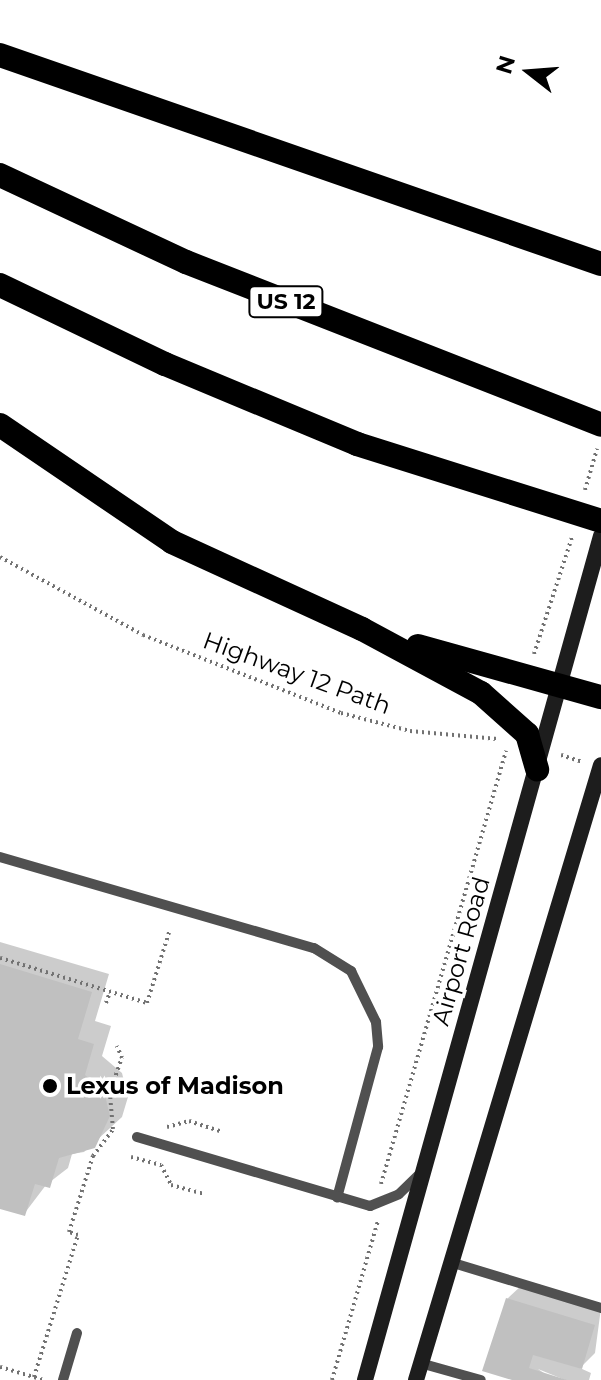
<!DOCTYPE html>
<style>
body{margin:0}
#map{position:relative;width:601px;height:1380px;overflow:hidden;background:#fff;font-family:Montserrat,sans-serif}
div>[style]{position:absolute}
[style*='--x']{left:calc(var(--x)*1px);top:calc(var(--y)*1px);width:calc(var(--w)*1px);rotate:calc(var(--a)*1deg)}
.shadow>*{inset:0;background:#0003}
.building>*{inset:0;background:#c0c0c0}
.path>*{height:4px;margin-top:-2px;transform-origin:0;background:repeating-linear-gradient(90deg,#727272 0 2px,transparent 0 6px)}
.lane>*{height:10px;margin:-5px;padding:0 5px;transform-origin:5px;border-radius:5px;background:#505050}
.secondary>*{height:16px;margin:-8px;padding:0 8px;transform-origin:8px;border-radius:8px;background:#1d1d1d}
.highway>*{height:24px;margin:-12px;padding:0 12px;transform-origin:12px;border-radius:12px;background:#000}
.dots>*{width:22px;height:22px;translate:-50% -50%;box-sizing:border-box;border:4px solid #fff;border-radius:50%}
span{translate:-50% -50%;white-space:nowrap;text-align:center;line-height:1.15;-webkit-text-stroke:7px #fff;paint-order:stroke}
.shield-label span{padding:2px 6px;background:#fff;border:2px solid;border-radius:6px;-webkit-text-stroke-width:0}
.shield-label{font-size:22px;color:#000;font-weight:700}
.street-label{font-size:24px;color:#000}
.poi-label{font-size:24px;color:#000;font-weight:700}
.left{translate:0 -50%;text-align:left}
.north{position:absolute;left:489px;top:32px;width:80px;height:80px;-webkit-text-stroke:6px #fff;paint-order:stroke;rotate:287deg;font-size:22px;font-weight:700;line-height:32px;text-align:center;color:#000}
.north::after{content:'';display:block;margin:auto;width:28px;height:36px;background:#000;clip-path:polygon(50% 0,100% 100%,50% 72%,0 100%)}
</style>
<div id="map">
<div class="shadow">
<div style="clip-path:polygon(0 942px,109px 974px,95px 1021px,111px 1026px,102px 1056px,122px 1073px,128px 1097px,122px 1117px,84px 1152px,72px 1154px,68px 1168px,46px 1185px,24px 1214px,0 1207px)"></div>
<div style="clip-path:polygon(522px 1285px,601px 1308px,595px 1353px,580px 1368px,591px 1373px,589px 1380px,565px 1380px,538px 1369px,554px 1380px,520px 1380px,507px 1299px)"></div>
</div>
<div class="building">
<div style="clip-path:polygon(0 964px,92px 992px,78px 1039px,94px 1044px,85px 1075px,104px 1091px,110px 1116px,95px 1148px,59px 1158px,50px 1188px,35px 1184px,25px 1216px,0 1209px)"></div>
<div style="clip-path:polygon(506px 1298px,595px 1325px,582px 1369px,533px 1355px,529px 1368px,567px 1380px,512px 1380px,482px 1371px)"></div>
</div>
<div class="path">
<div style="--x:585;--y:490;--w:43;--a:-73.7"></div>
<div style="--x:0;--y:557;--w:163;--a:28.6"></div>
<div style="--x:143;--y:635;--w:213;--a:21.5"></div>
<div style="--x:341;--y:713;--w:71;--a:14.6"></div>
<div style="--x:410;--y:731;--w:88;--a:5.2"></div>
<div style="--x:534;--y:654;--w:123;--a:-72"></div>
<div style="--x:561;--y:755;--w:23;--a:18"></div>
<div style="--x:0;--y:958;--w:154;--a:17"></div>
<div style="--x:147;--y:1003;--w:77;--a:-72.7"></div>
<div style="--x:106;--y:1003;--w:12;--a:-70"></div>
<div style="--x:167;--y:1127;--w:23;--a:-15"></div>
<div style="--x:189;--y:1121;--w:35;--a:18"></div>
<div style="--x:131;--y:1157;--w:31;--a:15"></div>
<div style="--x:161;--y:1165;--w:22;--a:63"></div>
<div style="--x:171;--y:1185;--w:35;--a:15"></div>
<div style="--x:381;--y:1184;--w:451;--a:-73.9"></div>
<div style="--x:0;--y:1367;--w:46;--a:16.5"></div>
<div style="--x:34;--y:1377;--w:149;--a:-72.8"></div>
<div style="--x:78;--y:1235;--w:9;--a:-162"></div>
<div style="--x:69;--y:1232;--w:80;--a:-72.5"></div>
<div style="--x:93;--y:1156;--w:34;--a:-53"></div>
<div style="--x:113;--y:1129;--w:37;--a:-95"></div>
<div style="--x:110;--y:1092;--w:36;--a:-71"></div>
<div style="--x:122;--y:1058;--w:13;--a:-113"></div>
<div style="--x:332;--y:1380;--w:166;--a:-73.9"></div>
</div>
<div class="lane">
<div style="--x:0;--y:857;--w:327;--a:16.2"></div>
<div style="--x:314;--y:948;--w:44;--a:31.9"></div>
<div style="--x:351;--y:971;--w:57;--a:63.9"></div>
<div style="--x:376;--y:1022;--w:25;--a:85"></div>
<div style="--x:378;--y:1047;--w:156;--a:105.2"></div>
<div style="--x:137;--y:1137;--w:243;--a:16.5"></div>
<div style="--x:370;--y:1206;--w:31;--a:-22"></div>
<div style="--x:399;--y:1194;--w:30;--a:-44"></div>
<div style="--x:450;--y:1262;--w:158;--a:16.9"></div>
<div style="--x:420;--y:1363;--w:63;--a:15.6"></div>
<div style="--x:63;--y:1380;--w:49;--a:-73.4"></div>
</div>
<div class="secondary">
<div style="--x:365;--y:1380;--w:876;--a:-74.38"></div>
<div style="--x:416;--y:1380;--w:642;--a:-73.26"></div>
</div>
<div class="highway">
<div style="--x:0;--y:55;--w:636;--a:19.18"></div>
<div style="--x:0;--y:175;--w:205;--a:25.1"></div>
<div style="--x:186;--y:262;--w:446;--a:21.4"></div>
<div style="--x:0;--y:285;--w:183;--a:25.6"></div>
<div style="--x:165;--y:364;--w:208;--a:22.6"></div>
<div style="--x:357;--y:444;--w:256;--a:17.5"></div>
<div style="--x:0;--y:425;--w:208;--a:34.2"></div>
<div style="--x:172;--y:542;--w:209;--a:24.6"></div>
<div style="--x:362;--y:629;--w:135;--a:28.3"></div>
<div style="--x:481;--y:693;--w:62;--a:41.7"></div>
<div style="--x:527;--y:734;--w:37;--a:74"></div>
<div style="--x:418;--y:646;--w:190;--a:15.6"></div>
</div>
<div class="dots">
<div style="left:50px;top:1086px;background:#000"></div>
</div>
<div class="shield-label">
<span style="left:286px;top:302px">US 12</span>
</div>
<div class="street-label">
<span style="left:297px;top:673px;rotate:20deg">Highway 12 Path</span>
<span style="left:461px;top:951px;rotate:-74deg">Airport Road</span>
</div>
<div class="poi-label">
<span class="left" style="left:66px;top:1086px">Lexus of Madison</span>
</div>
<div class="north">N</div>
</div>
